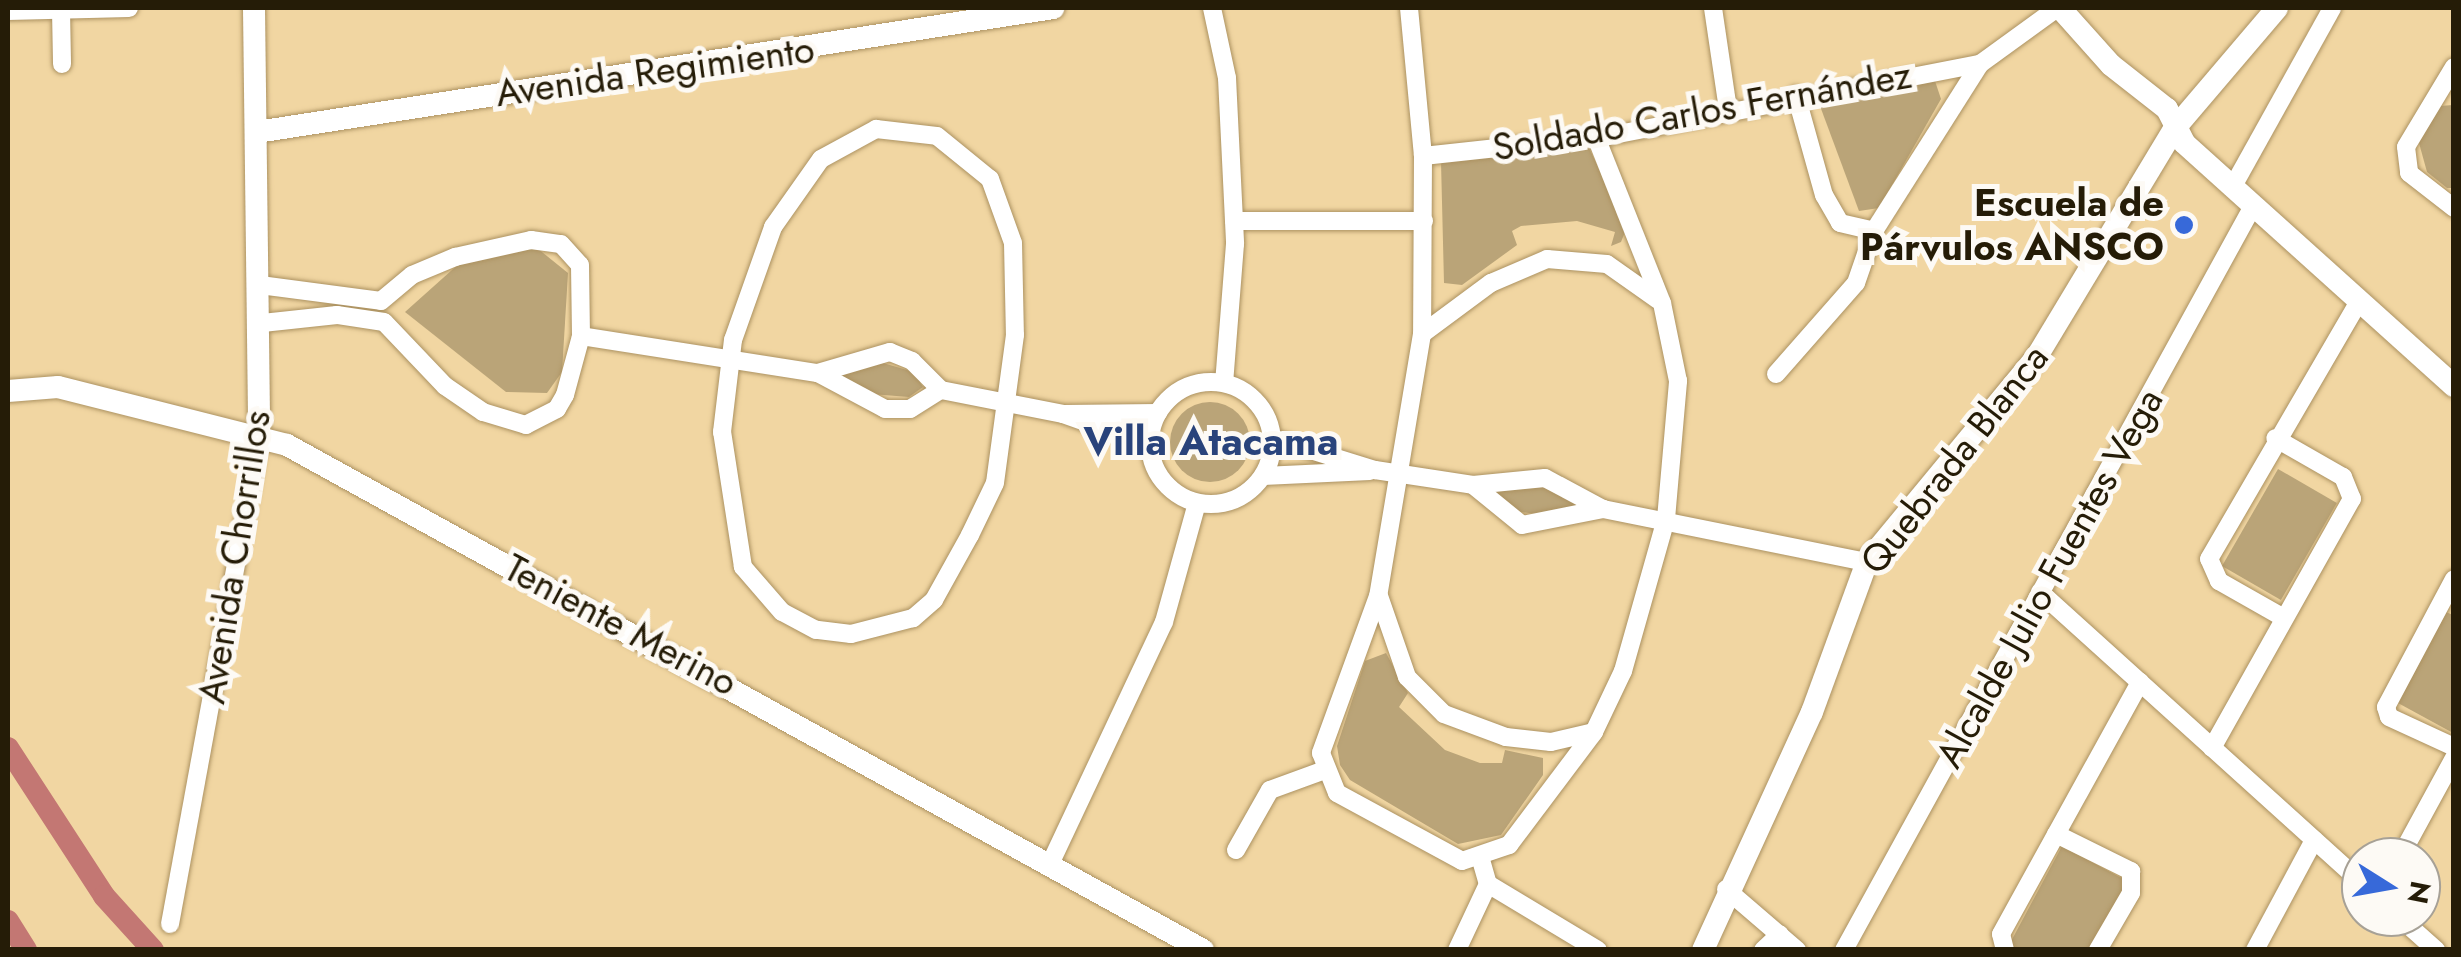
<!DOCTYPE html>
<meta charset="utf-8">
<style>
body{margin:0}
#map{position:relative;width:2461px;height:957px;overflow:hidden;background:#f1d6a2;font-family:Jost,sans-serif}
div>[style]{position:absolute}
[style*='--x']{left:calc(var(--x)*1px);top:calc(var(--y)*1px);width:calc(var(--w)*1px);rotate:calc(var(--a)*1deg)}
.green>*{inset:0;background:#baa478;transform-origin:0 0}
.round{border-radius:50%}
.canal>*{height:22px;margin:-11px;padding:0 11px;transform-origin:11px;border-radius:11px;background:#c37773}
.roads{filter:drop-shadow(0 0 2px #ac9261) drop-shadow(0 0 2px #ac9261)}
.minor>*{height:18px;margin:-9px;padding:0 9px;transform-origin:9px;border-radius:9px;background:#fff}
.minor>.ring{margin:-9px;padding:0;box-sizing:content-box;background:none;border:18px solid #fff;border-radius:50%}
.tertiary>*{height:22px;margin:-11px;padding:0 11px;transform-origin:11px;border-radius:11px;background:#fff}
.dots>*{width:28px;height:28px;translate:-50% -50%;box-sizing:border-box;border:5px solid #fdfaf5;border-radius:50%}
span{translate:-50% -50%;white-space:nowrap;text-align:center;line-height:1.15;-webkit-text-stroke:10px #fdfaf5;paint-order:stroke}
.street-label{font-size:38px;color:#251c07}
.poi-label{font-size:38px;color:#251c07;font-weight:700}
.right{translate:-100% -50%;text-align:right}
.neighbourhood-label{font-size:40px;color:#29437b;font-weight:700}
.frame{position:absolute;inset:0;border:10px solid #251c07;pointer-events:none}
.north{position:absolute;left:2341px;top:837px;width:100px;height:100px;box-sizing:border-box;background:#fdfaf5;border:2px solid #a7a196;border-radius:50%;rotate:101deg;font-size:28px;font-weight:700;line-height:40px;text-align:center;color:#251c07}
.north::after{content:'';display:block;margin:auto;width:35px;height:45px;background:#3769d9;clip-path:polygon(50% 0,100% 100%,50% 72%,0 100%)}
</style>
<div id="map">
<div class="green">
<div style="clip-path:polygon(1935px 81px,1941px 99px,1879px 208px,1859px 211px,1820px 106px)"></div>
<div style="clip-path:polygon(2453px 105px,2453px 188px,2447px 188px,2427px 172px,2419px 143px,2440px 106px)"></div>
<div style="clip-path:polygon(1589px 148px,1627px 227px,1621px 242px,1611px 246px,1615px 232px,1577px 221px,1521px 226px,1512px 231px,1517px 245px,1462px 285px,1444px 283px,1441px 162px)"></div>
<div style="clip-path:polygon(537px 248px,568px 273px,562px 372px,547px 393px,506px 392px,405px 312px,462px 261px)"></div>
<div style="clip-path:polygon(876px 361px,914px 372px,923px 387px,909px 397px,871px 394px,838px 376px)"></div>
<div class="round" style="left:1170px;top:402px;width:80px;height:80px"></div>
<div style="left:2278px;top:469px;width:68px;height:112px;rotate:30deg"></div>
<div style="clip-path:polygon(1522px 482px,1566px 492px,1585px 508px,1562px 518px,1515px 511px,1490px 492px)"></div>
<div style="clip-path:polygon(2446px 612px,2453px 615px,2453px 733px,2398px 703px)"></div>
<div style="clip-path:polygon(1386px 653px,1408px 693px,1399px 707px,1445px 750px,1480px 763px,1502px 763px,1505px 750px,1543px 758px,1543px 775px,1501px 835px,1458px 844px,1350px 780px,1340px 765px,1337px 746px,1365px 661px)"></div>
<div style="clip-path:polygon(2062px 846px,2127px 881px,2090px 949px,2018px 949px,2009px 945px)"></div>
</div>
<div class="canal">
<div style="--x:8;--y:748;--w:176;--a:57"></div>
<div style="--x:104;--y:896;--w:73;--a:47.8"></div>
<div style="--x:8;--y:921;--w:34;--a:58"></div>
</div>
<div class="roads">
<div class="minor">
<div style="--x:1212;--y:8;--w:72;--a:77.9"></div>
<div style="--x:1227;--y:78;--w:166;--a:87.2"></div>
<div style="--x:1235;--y:244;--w:139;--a:94.5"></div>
<div style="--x:1409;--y:8;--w:149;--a:84.6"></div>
<div style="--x:1423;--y:156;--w:178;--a:90.3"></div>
<div style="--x:1422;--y:334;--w:266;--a:99.5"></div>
<div style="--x:1378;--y:596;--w:167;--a:110"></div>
<div style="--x:1321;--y:753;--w:43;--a:68.2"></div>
<div style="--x:1337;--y:793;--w:142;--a:28.5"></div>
<div style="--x:1462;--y:861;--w:50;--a:-18.8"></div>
<div style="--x:1509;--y:845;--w:141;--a:-53"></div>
<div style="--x:1594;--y:732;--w:68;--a:-64.6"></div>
<div style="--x:1623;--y:671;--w:158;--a:-74.2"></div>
<div style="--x:1666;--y:519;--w:139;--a:-85"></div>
<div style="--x:1678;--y:381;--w:80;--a:-101.6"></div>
<div style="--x:1662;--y:303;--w:179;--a:-111.7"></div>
<div style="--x:1713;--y:8;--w:103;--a:81.6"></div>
<div style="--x:61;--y:10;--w:54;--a:88.9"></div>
<div style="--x:8;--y:11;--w:121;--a:-1.4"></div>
<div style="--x:2454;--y:67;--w:93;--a:121"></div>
<div style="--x:2406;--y:147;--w:26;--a:83"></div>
<div style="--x:2409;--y:173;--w:57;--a:37.9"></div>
<div style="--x:1796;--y:95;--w:104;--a:74.4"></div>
<div style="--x:1824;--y:195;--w:32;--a:60"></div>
<div style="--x:1840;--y:223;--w:35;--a:13"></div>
<div style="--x:876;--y:129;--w:61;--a:6.5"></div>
<div style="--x:937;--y:136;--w:68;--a:39.1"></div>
<div style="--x:990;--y:179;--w:68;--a:70.2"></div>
<div style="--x:1013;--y:243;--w:92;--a:88.8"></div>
<div style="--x:1015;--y:335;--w:149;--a:97.7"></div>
<div style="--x:995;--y:483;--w:58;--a:115.7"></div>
<div style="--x:970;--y:535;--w:74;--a:119"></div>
<div style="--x:934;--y:600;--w:28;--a:139"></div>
<div style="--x:913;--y:618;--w:64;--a:165.5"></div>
<div style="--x:851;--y:634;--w:35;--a:-173"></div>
<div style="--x:816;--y:630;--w:38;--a:-152"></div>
<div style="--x:782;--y:612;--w:60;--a:-130.9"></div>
<div style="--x:743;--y:567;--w:137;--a:-98.8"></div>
<div style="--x:722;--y:432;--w:93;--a:-83.2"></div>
<div style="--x:733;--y:340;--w:120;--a:-70.5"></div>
<div style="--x:773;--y:227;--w:83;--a:-54.8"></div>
<div style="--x:821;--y:159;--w:63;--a:-28.6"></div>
<div style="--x:1423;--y:156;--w:186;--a:-6.2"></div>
<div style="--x:1608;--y:136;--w:379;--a:-11"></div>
<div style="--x:2232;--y:188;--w:206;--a:-60.9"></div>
<div style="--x:1234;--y:221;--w:190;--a:0"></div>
<div style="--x:260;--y:285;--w:122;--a:7.5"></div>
<div style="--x:381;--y:301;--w:40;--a:-40"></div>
<div style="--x:412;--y:275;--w:47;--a:-22.7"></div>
<div style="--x:455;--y:257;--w:78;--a:-12.6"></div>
<div style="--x:531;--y:240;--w:30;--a:8"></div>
<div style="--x:561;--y:244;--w:28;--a:48"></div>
<div style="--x:580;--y:265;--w:71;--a:89.2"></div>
<div style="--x:581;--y:336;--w:61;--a:105.2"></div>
<div style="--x:565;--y:395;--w:16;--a:120"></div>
<div style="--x:557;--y:409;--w:35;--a:153"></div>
<div style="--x:526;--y:425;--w:45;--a:-163.2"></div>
<div style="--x:483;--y:412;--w:46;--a:-145.6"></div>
<div style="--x:445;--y:386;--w:88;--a:-133.6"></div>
<div style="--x:384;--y:322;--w:48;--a:-171.5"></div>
<div style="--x:337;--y:315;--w:75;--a:173.9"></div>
<div style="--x:1422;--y:334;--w:86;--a:-36.5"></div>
<div style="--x:1491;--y:283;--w:61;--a:-23.2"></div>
<div style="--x:1547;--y:259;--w:60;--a:4.8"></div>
<div style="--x:1607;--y:264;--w:62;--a:35.2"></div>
<div style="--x:581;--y:336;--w:240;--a:8.9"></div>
<div style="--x:818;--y:373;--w:76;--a:28.2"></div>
<div style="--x:885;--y:409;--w:25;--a:0"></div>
<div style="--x:910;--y:409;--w:36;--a:-32"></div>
<div style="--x:818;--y:373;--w:75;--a:-16.3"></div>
<div style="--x:890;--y:352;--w:24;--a:22"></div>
<div style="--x:912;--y:361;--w:41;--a:45"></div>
<div style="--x:941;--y:390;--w:124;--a:11.1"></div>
<div style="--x:1063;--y:414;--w:92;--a:19.6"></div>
<div style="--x:1776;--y:374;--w:121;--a:-48.7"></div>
<div style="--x:1856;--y:283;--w:55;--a:-70.9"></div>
<div style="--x:1874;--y:231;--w:198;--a:-57.6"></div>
<div style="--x:1980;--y:64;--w:95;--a:-36"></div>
<div class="ring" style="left:1150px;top:382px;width:104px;height:104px"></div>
<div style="--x:1064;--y:414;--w:94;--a:-0.6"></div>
<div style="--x:1272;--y:438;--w:108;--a:17.3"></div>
<div style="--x:1375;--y:470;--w:99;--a:8.7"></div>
<div style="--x:1473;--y:485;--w:72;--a:-5.6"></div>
<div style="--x:1545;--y:478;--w:66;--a:28.1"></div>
<div style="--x:1603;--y:509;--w:269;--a:11.4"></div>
<div style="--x:1263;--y:476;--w:107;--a:-2.7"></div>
<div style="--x:1473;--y:485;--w:63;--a:39.2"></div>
<div style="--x:1522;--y:525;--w:83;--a:-11.2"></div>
<div style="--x:2454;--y:579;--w:145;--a:118"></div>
<div style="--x:2386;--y:707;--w:10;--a:73"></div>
<div style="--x:2389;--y:717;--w:72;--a:24.8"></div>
<div style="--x:2040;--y:592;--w:433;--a:42.1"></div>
<div style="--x:1379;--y:596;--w:86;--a:70.9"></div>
<div style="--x:1407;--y:677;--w:52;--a:45"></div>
<div style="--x:1444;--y:714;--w:66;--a:20.4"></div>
<div style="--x:1506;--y:737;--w:45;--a:6.3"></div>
<div style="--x:1551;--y:742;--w:44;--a:-13.1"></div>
<div style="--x:2284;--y:618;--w:75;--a:-150.4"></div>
<div style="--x:2219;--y:581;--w:24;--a:-114"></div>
<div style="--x:2209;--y:559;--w:298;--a:-59.8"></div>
<div style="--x:2212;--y:748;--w:286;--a:-60.7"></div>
<div style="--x:2352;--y:499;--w:24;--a:-112"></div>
<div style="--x:2343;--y:477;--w:78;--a:-150.2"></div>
<div style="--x:2056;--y:834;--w:84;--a:26.3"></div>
<div style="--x:2131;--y:871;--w:22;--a:90"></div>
<div style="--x:2131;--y:893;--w:66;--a:120.1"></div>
<div style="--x:1236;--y:850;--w:69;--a:-60.5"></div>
<div style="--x:1270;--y:790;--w:59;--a:-20"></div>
<div style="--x:2400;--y:857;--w:113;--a:-61.4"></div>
<div style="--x:1481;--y:860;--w:25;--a:74"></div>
<div style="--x:1488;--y:884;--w:128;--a:31"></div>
<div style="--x:1051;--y:862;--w:265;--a:-64.8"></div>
<div style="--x:1164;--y:622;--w:123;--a:-74.5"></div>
<div style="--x:1726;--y:889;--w:94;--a:40.7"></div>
<div style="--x:2399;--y:917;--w:50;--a:41.7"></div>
<div style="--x:170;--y:924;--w:494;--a:-79.6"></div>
<div style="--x:1457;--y:950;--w:73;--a:-64.8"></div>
<div style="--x:1763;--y:950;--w:23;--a:-43"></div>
<div style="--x:1844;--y:950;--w:849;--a:-61.2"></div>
<div style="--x:2005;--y:950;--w:16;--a:-104"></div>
<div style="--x:2001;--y:934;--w:288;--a:-61.1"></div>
<div style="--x:2255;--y:950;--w:125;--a:-61.8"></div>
</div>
<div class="tertiary">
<div style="--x:254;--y:8;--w:430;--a:89.3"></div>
<div style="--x:2060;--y:8;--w:76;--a:48.2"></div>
<div style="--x:2111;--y:65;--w:71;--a:38.2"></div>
<div style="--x:2167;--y:109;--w:38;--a:63"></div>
<div style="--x:2184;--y:143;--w:363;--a:42"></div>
<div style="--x:257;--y:132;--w:806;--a:-8.85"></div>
<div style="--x:8;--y:391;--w:50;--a:-4.6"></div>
<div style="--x:58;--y:387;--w:236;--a:14.2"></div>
<div style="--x:287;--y:445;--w:1046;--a:28.87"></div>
<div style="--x:1703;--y:950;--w:262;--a:-65.4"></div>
<div style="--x:1812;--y:712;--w:160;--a:-69.9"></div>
<div style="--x:1867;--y:562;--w:265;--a:-50.4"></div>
<div style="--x:2036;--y:358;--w:269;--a:-58.9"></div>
<div style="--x:2175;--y:128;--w:157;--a:-49.6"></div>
</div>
</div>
<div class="dots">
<div style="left:2184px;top:225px;background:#3769d9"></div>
</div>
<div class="street-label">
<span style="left:655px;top:71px;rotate:-8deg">Avenida Regimiento</span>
<span style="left:1702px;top:111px;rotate:-10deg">Soldado Carlos Fernández</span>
<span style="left:1954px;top:459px;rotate:-52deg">Quebrada Blanca</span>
<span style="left:234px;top:557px;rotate:-81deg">Avenida Chorrillos</span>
<span style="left:2049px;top:578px;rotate:-61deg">Alcalde Julio Fuentes Vega</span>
<span style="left:621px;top:625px;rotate:28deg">Teniente Merino</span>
</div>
<div class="poi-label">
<span class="right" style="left:2164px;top:225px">Escuela de<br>Párvulos ANSCO</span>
</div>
<div class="neighbourhood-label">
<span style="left:1211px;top:441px">Villa Atacama</span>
</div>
<div class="frame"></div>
<div class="north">N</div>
</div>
